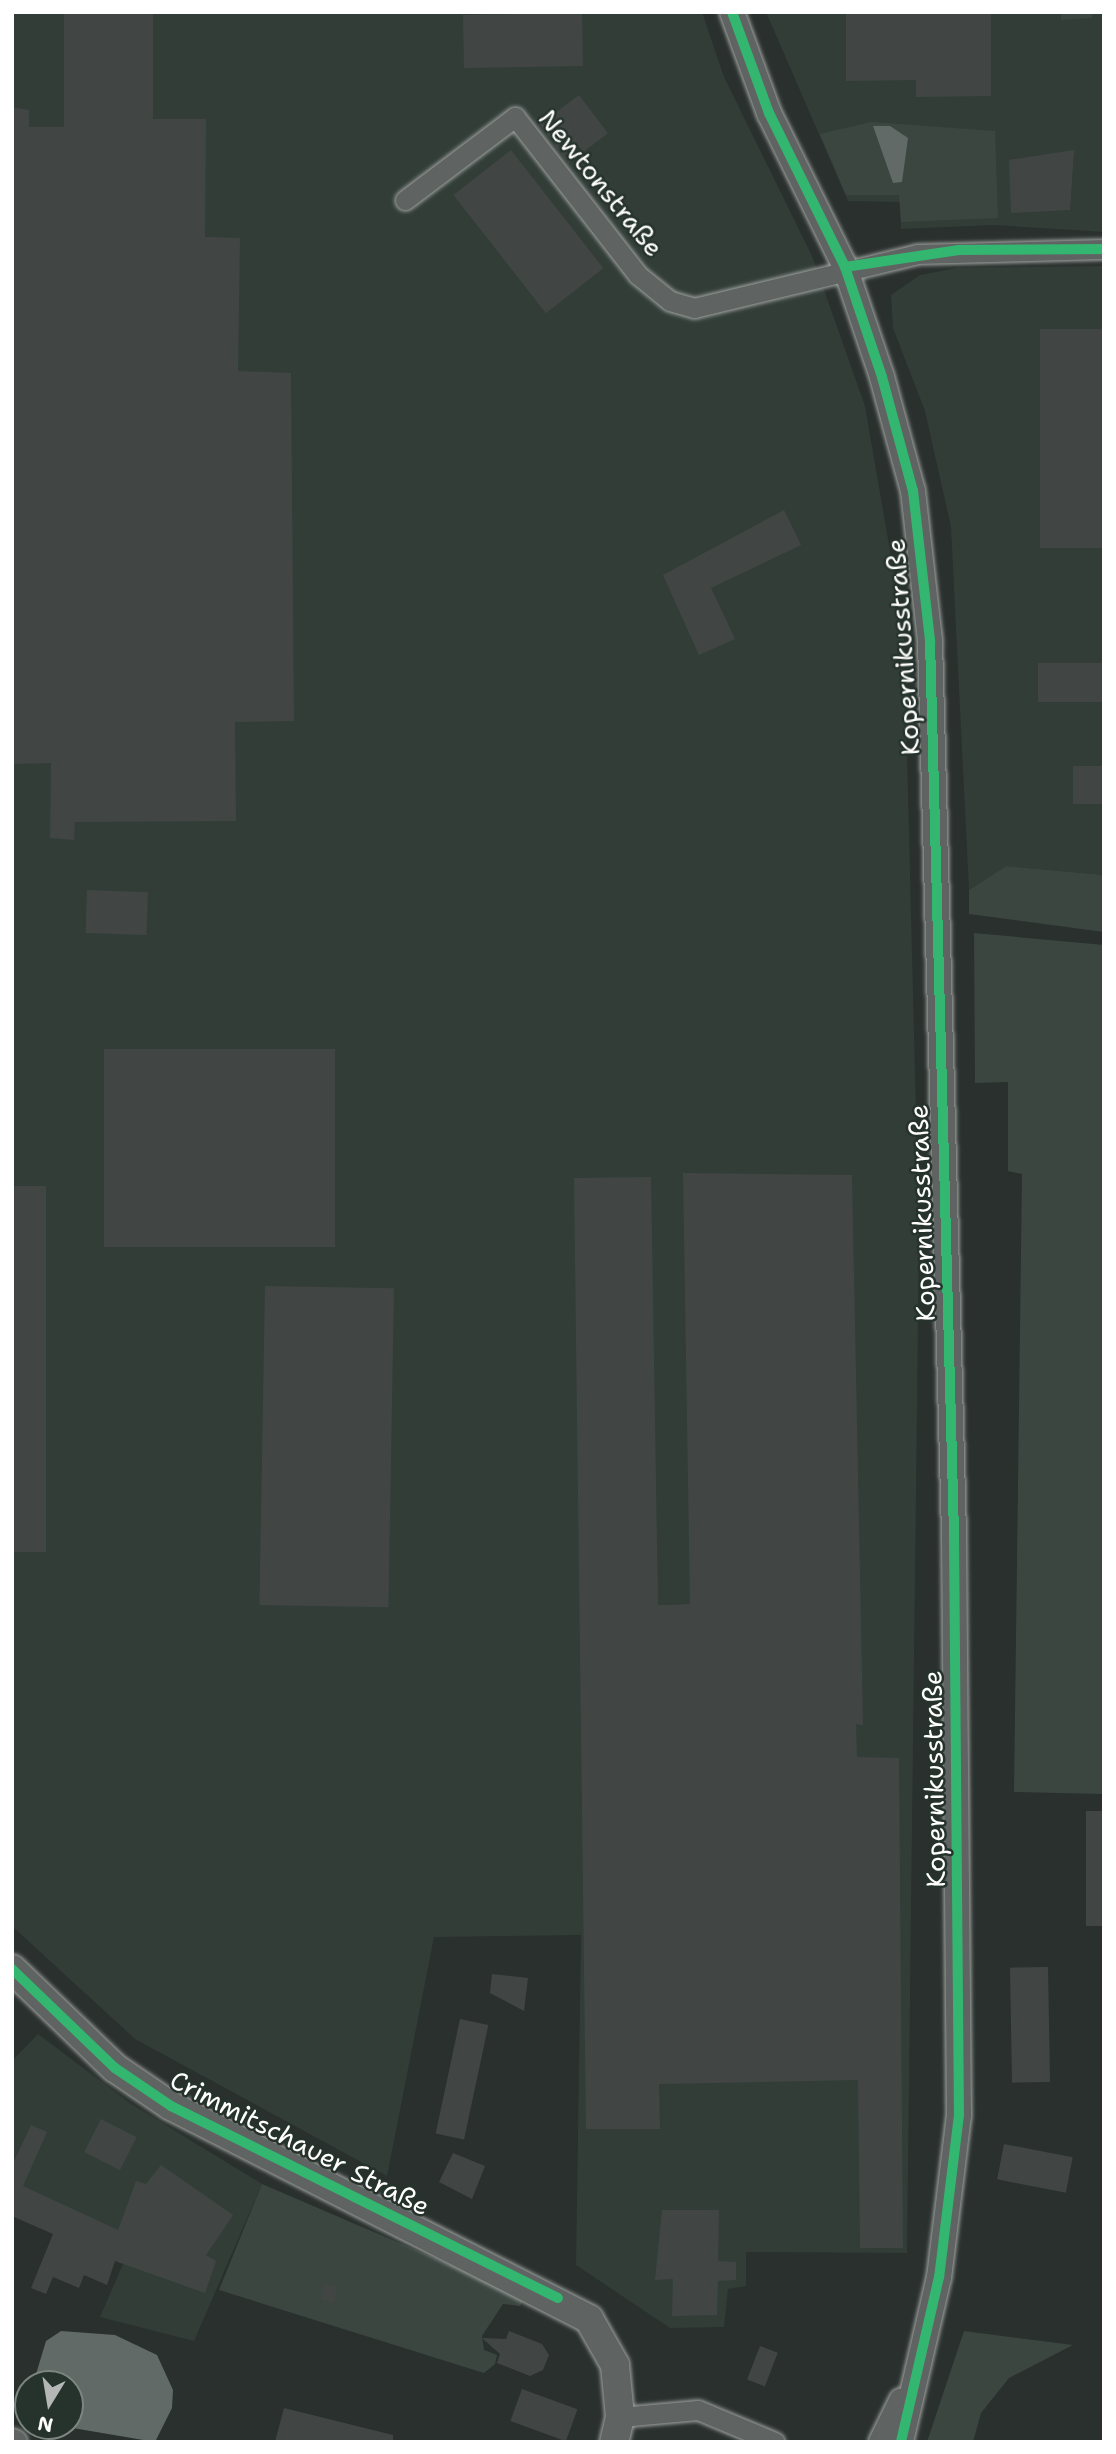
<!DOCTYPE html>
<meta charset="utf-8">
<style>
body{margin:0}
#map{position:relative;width:1116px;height:2454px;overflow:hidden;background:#29302d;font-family:"Shantell Sans",sans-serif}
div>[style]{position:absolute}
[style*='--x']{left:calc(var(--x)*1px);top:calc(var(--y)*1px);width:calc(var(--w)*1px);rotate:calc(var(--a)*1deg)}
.built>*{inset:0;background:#323d38}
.green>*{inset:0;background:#3b4641}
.water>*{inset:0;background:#616a66}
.building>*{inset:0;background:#414644;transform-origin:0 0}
.roads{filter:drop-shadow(0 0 2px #9fa2a0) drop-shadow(0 0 2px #9fa2a0)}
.minor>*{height:19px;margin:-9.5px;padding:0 9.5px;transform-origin:9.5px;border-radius:9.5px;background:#5f6362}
.tertiary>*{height:24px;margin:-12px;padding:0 12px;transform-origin:12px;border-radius:12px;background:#5f6362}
.secondary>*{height:28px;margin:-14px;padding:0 14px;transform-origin:14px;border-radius:14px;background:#5f6362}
.cycleway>*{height:10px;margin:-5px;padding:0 5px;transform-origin:5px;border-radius:5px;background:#33b770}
span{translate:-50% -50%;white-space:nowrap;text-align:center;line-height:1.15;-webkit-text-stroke:5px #26332d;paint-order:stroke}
.street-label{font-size:26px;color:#fff}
.frame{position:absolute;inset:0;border:14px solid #fff;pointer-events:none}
.north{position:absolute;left:14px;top:2370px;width:70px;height:70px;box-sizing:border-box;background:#26332d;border:2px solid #7d8581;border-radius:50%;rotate:191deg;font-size:19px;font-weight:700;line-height:28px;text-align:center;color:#fff}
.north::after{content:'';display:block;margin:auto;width:24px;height:32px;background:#b4b7b6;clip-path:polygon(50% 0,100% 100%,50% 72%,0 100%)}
</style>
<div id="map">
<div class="built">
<div style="clip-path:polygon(12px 12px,702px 12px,724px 77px,812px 256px,865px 406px,904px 632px,919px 1234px,907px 2253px,746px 2252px,746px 2286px,728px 2289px,724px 2327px,670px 2328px,576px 2265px,581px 1935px,434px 1937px,387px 2176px,135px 2039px,12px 1926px)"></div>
<div style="clip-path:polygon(766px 12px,1104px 12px,1104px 232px,993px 225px,901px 229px,900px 202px,848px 201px)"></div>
<div style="clip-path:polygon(1104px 266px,1104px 875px,1006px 866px,969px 890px,951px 527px,925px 411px,893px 328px,891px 295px,920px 275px,957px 268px)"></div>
<div style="clip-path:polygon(38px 2034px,131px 2104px,262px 2184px,194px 2341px,100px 2317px,123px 2264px,12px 2216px,12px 2061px)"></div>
</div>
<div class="green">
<div style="clip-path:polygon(1061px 12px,1093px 12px,1092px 18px,1061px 20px)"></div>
<div style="clip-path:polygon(871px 122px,995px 131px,998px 218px,901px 222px,899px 195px,846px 195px,820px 134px)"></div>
<div style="clip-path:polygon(1006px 866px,1104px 875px,1104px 932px,969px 914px,969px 890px)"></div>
<div style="clip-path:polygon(974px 933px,1104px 945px,1104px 1794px,1014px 1792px,1022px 1174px,1008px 1171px,1008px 1082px,975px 1083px)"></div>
<div style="clip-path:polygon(262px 2184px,525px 2297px,520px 2306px,503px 2304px,482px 2336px,484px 2350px,497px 2355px,495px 2364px,484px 2373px,219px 2290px)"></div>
<div style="clip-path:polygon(964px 2331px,1073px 2345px,1009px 2378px,981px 2413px,973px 2442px,927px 2442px)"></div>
</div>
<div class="water">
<div style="clip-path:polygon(873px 126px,890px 126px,908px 138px,902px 182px,893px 183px)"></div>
<div style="clip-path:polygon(61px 2331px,115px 2335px,157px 2355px,173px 2390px,172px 2408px,155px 2442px,61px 2426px,70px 2426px,70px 2384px,33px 2384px,46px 2341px)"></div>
</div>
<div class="building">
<div style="clip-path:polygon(64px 12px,153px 12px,153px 119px,206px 119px,205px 237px,240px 238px,238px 371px,291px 373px,294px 721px,235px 722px,236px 821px,75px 822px,74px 840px,50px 838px,51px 763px,12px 764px,12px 107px,29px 110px,29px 127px,64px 127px)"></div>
<div style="clip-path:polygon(846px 12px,991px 12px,991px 96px,916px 97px,916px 80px,846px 81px)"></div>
<div style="left:582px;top:13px;width:53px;height:119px;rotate:89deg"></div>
<div style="left:579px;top:95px;width:48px;height:49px;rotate:53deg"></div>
<div style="left:511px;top:150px;width:150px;height:73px;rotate:52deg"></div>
<div style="clip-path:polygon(1074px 150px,1070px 210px,1011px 213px,1009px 160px)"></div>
<div style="left:1104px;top:329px;width:219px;height:64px;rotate:90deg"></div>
<div style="clip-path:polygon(784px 510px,801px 545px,711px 588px,735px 639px,699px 655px,663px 575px)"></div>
<div style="left:1104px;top:663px;width:39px;height:66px;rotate:90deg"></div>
<div style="left:1073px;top:766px;width:31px;height:38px"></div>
<div style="left:87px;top:890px;width:61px;height:43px;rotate:2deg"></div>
<div style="left:104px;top:1049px;width:231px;height:198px"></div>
<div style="clip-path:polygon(683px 1173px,852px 1175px,863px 1725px,856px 1724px,857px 1757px,899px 1758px,903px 2248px,860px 2248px,858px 2080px,659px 2084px,660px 2129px,586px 2129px,574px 1178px,651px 1177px,658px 1605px,673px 1605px,690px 1604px)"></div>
<div style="left:12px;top:1186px;width:34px;height:366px"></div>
<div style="left:265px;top:1286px;width:129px;height:319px;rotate:1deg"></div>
<div style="left:1086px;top:1811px;width:18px;height:115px"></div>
<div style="left:1048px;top:1967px;width:115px;height:38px;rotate:89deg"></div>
<div style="clip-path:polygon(492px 1974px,528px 1978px,524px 2011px,490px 1993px)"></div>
<div style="left:460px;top:2019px;width:29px;height:117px;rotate:12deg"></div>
<div style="left:101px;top:2119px;width:40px;height:37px;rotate:27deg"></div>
<div style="clip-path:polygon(31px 2125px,47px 2132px,23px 2186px,118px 2230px,136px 2181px,146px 2184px,161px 2165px,233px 2215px,206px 2255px,216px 2261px,205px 2293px,115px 2261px,107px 2285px,84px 2275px,79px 2288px,53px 2277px,46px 2294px,31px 2288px,53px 2234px,12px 2216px,12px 2166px)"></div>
<div style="left:1004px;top:2144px;width:70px;height:36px;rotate:11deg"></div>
<div style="clip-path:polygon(453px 2153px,485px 2166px,472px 2199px,439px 2182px)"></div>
<div style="clip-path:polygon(662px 2210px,719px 2210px,718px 2261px,736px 2262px,736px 2280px,718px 2281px,717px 2315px,672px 2316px,673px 2279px,655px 2280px)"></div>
<div style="left:324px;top:2283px;width:14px;height:17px;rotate:12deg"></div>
<div style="clip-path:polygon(509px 2331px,542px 2344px,549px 2355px,543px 2370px,530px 2376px,497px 2363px,500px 2354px,482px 2338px,506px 2339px)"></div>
<div style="left:760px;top:2346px;width:19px;height:36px;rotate:21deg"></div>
<div style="left:522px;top:2389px;width:59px;height:34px;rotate:20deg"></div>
<div style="clip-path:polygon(284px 2408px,393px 2435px,393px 2442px,275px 2442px)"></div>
</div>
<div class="roads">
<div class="minor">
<div style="--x:405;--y:200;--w:138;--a:-37"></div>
<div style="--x:515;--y:117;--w:200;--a:52.1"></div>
<div style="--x:638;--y:275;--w:41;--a:39.1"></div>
<div style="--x:670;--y:301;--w:25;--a:16"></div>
<div style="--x:694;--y:308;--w:229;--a:-13.6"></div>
<div style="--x:917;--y:254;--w:187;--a:-1.5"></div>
<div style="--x:620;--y:2417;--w:78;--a:-5.1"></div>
<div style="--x:698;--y:2410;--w:83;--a:22.6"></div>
</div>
<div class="tertiary">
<div style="--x:732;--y:12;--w:108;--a:69.9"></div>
<div style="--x:769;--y:113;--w:172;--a:63.7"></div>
<div style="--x:845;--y:267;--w:116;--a:71.4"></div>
<div style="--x:882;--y:377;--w:118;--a:74.8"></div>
<div style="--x:913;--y:491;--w:151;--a:83.5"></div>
<div style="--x:930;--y:641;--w:895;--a:88.46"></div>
<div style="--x:954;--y:1536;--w:579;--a:89.51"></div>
<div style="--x:959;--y:2115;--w:163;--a:97"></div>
<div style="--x:939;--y:2277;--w:169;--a:103"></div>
<div style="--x:12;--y:2441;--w:3;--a:18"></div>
<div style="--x:881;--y:2442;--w:46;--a:-64"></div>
</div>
<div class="secondary">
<div style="--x:12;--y:1969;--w:143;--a:43.9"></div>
<div style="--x:115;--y:2068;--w:68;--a:34.2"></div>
<div style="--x:171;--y:2106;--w:469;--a:27"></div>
<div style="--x:589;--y:2319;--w:53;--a:60.5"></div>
<div style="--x:615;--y:2365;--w:52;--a:84.5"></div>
<div style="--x:620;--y:2417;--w:26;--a:103"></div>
</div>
</div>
<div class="cycleway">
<div style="--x:732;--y:12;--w:108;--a:69.9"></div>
<div style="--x:769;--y:113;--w:172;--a:63.7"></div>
<div style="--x:845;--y:267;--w:116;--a:71.4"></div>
<div style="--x:882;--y:377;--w:118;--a:74.8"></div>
<div style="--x:913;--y:491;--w:151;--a:83.5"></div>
<div style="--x:930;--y:641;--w:895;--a:88.46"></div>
<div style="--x:954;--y:1536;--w:579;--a:89.51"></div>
<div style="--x:959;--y:2115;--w:163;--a:97"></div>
<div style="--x:939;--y:2277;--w:169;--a:103"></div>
<div style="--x:845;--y:267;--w:115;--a:-8.5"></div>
<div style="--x:959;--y:250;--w:145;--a:-0.4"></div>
<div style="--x:12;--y:1969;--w:143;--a:43.9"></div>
<div style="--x:115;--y:2068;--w:68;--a:34.2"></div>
<div style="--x:171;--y:2106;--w:432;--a:26.4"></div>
</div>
<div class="street-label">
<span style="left:601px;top:183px;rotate:51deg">Newtonstraße</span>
<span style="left:903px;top:647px;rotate:-94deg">Kopernikusstraße</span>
<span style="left:922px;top:1213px;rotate:-92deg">Kopernikusstraße</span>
<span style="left:934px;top:1779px;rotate:-91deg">Kopernikusstraße</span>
<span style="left:300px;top:2143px;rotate:27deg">Crimmitschauer Straße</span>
</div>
<div class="frame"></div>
<div class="north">N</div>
</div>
